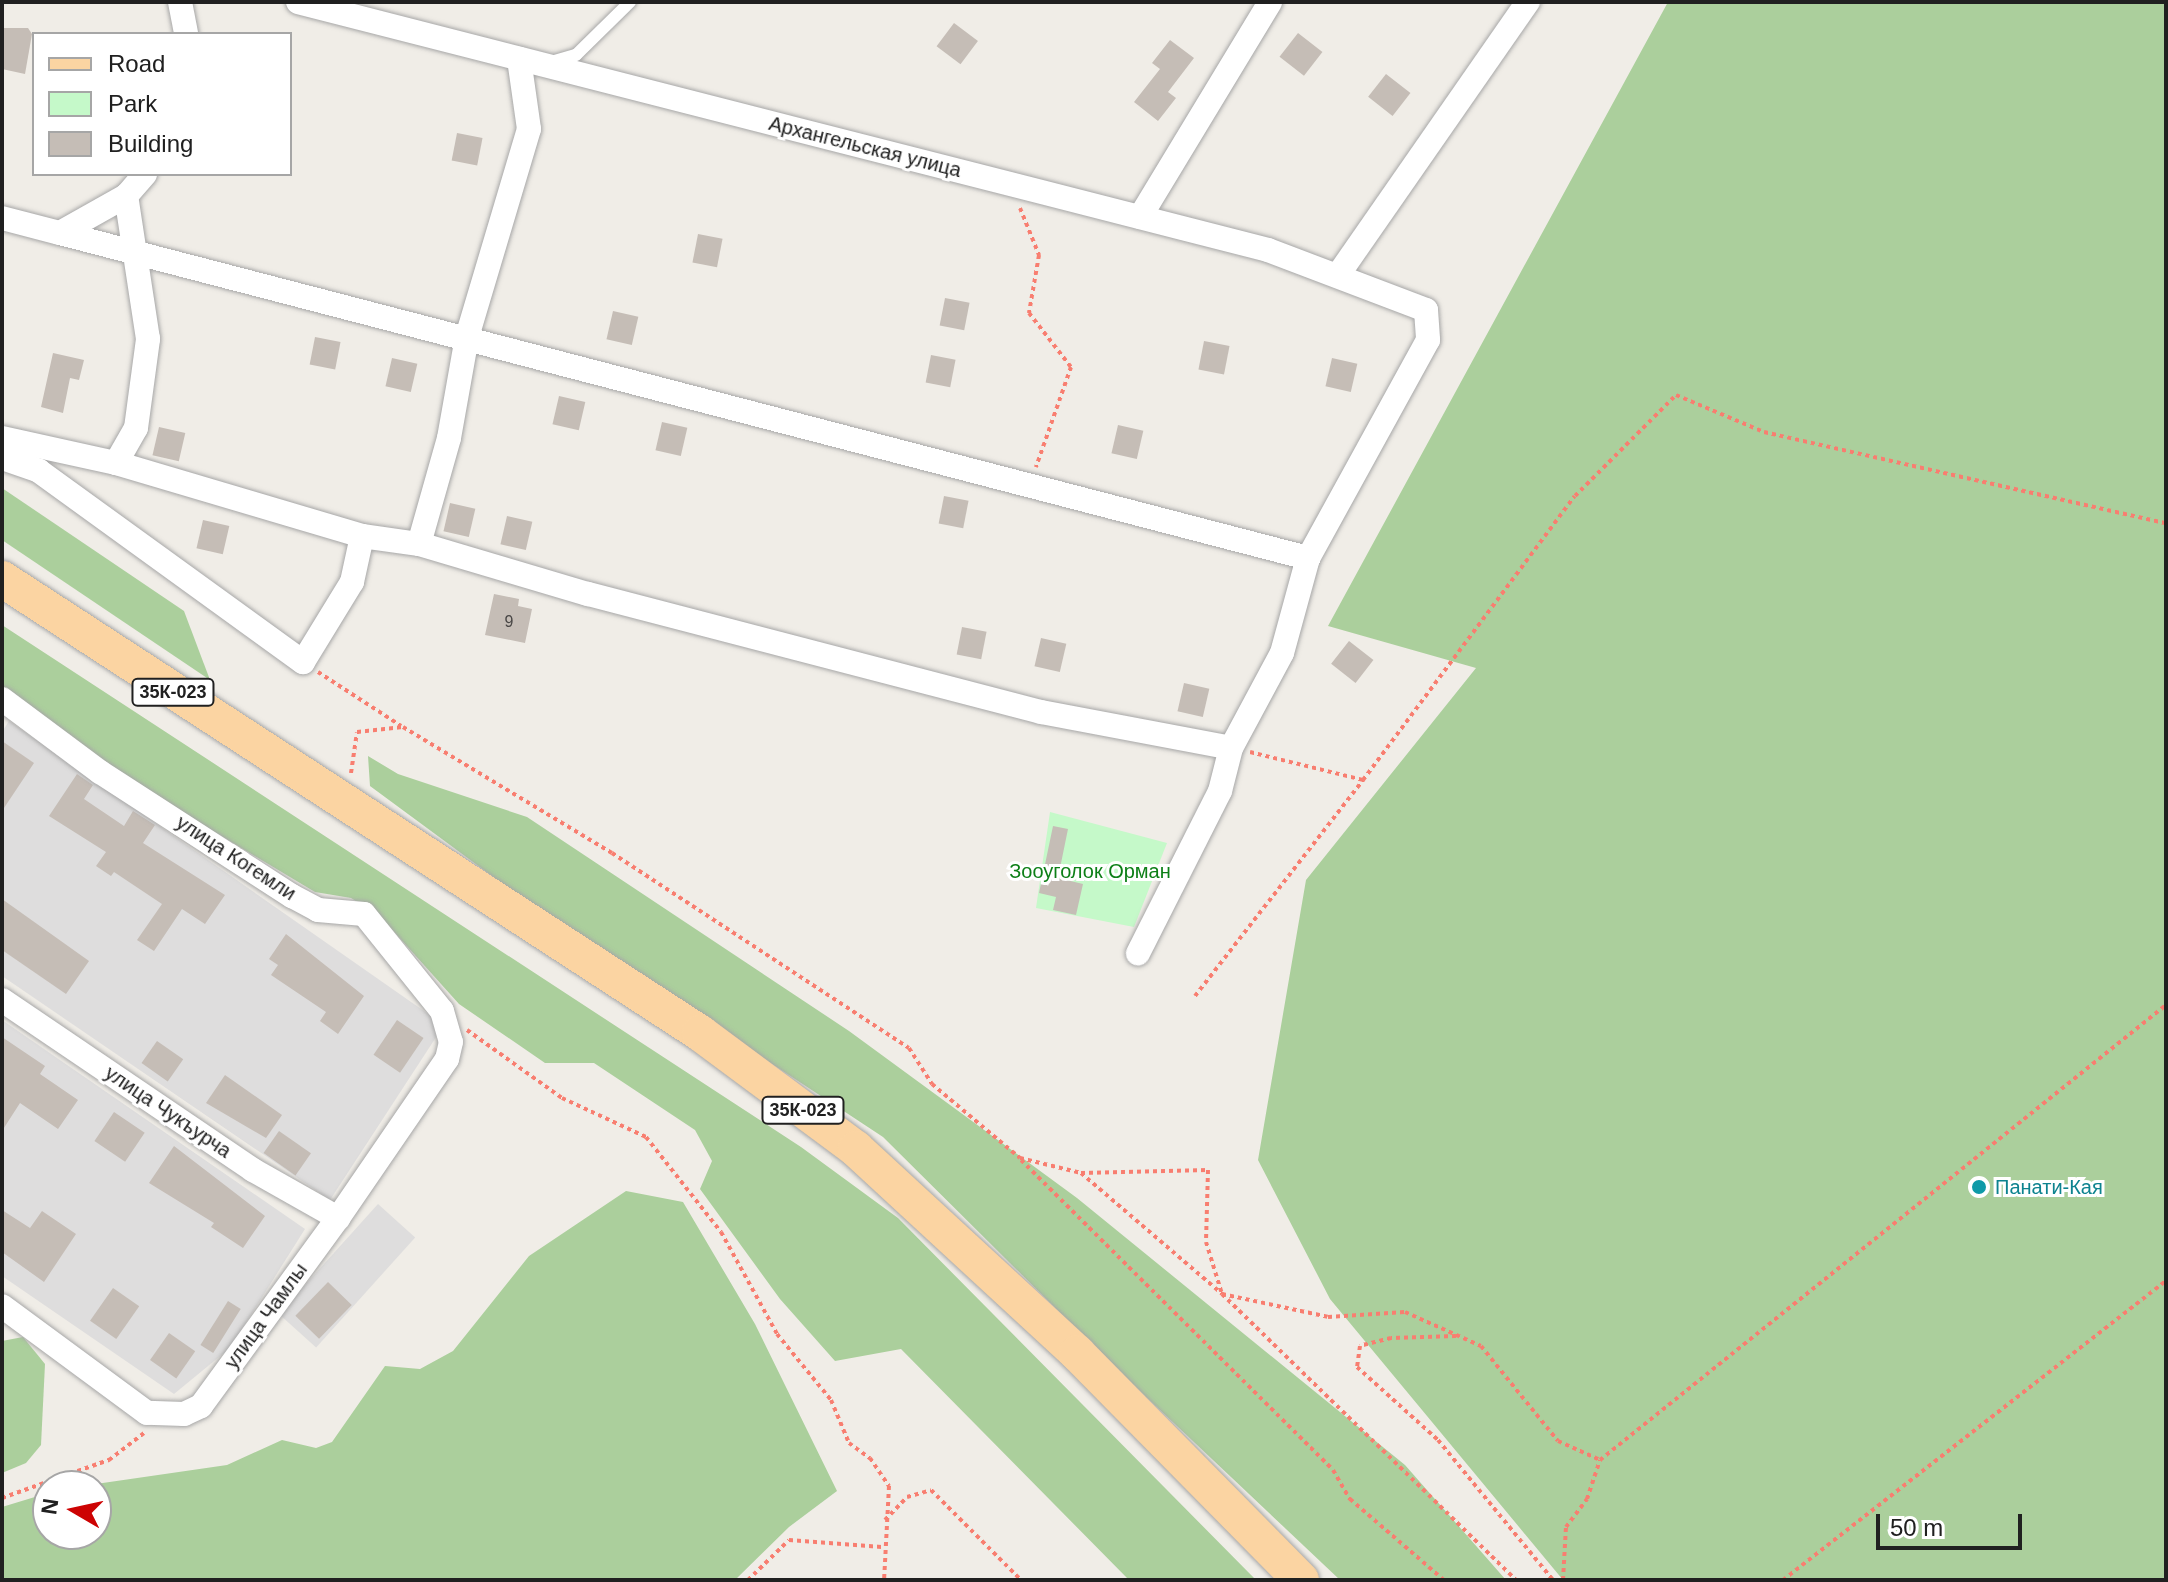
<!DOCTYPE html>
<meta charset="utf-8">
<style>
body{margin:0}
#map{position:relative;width:2168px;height:1582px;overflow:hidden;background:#f0ede7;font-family:Helvetica,sans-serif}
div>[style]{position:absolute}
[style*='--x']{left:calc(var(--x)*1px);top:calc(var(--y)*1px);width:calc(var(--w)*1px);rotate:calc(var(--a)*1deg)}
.residential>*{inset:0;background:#dedddd;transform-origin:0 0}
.forest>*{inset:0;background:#abcf9c}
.park>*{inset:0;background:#c5f9c9}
.building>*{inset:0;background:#c5bdb6;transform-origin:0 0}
.path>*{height:4px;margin-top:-2px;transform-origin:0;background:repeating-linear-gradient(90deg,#f87e70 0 4px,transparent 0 8px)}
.roads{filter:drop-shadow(0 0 2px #a7a7a7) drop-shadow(0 0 2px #a7a7a7)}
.service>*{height:12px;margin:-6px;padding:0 6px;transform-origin:6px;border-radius:6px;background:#fff}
.minor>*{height:24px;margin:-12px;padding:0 12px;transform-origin:12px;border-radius:12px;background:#fff}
.primary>*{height:36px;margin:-18px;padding:0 18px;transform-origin:18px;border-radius:18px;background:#fbd4a2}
.dots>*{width:22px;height:22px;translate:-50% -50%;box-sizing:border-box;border:4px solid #fff;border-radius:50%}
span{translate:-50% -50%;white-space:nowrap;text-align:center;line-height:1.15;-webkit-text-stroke:6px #fff;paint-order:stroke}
.number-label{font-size:16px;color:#494746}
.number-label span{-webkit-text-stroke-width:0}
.shield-label span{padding:2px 6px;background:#fff;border:2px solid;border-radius:6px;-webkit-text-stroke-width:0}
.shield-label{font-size:18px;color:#202020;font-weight:700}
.street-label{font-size:20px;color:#202020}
.park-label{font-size:20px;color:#0d7f17}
.culture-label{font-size:20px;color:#0d838f}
.left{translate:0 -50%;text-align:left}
.frame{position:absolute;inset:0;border:4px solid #202020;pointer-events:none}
.legend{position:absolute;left:32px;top:32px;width:260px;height:144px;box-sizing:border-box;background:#fff;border:2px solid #a6a6a6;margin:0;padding:10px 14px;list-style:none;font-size:24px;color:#202020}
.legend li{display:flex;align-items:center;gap:16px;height:40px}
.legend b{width:40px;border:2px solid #a6a6a6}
.north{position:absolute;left:32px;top:1470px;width:80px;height:80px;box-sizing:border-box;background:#fff;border:2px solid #a6a6a6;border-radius:50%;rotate:279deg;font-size:22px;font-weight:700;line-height:32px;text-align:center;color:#202020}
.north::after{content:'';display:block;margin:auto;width:28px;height:36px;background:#cd0303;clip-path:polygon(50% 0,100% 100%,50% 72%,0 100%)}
.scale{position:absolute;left:1876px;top:1514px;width:146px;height:36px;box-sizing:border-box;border:4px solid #202020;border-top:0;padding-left:10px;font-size:24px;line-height:28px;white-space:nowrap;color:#202020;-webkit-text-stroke:6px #fff;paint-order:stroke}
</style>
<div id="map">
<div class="residential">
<div style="clip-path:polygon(9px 721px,444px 1025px,330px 1200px,2px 976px,2px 732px)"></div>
<div style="clip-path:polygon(2px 1020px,305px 1229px,230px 1348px,174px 1394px,2px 1276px)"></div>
<div style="left:378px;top:1204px;width:50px;height:148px;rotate:42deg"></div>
</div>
<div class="forest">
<div style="clip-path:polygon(1668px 2px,2166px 2px,2166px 1580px,1563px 1580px,1330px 1299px,1258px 1160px,1306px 880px,1476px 668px,1328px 626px)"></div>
<div style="clip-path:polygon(2px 488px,184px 611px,210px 680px,2px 540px)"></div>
<div style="clip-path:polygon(2px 625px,801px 1147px,898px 1218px,1256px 1580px,1129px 1580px,901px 1349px,835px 1361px,780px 1299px,700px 1189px,712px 1161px,695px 1130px,594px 1063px,545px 1063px,459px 1004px,379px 915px,351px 898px,315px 892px,103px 765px,2px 688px)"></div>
<div style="clip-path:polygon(368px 756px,398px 774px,527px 817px,849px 1031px,1077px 1198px,1405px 1465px,1506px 1580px,1340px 1580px,1124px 1376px,883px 1137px,530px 904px,370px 786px)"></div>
<div style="clip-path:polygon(626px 1191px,683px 1202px,755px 1324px,837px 1491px,789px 1527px,735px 1580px,2px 1580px,2px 1507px,48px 1493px,48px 1534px,96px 1534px,96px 1486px,82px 1486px,227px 1465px,282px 1440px,316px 1448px,332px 1442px,385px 1366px,420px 1369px,453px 1351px,529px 1256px)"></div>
<div style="clip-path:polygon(23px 1337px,45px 1364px,41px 1445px,26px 1463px,2px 1473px,2px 1341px)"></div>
</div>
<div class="park">
<div style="clip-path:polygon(1050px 812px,1167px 843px,1134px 927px,1036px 908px)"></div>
</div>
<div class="building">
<div style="left:954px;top:23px;width:30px;height:29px;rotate:37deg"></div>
<div style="clip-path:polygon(2px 28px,28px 28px,32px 34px,25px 74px,2px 69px)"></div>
<div style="left:1298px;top:33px;width:31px;height:30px;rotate:38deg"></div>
<div style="clip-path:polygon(1170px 40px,1194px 58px,1168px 92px,1176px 98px,1158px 121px,1134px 102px,1160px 69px,1152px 63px)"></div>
<div style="left:1386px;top:74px;width:31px;height:29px;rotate:38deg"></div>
<div style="left:457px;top:133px;width:26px;height:28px;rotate:11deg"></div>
<div style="left:698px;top:234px;width:25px;height:29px;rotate:11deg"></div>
<div style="left:945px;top:298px;width:25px;height:28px;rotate:11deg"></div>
<div style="left:613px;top:311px;width:26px;height:29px;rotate:13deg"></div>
<div style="left:315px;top:337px;width:26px;height:28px;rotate:11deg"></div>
<div style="left:1204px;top:341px;width:26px;height:29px;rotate:11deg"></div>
<div style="clip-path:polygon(53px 353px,84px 360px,79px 380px,70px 378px,63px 413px,41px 407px)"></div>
<div style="left:931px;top:355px;width:25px;height:28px;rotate:11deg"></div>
<div style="left:392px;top:358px;width:26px;height:29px;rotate:13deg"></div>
<div style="left:1332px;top:358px;width:26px;height:29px;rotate:13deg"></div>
<div style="left:559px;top:396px;width:27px;height:29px;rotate:13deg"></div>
<div style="left:662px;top:422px;width:26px;height:29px;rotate:13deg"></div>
<div style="left:1118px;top:425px;width:26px;height:29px;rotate:13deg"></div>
<div style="left:159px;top:427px;width:27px;height:29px;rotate:13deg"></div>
<div style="left:944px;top:496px;width:25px;height:28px;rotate:11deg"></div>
<div style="left:450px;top:503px;width:26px;height:29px;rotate:13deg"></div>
<div style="left:507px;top:516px;width:26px;height:29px;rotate:13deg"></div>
<div style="left:203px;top:520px;width:27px;height:29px;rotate:13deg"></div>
<div style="clip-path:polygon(494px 594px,519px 599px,518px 606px,532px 609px,525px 643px,485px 635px)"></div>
<div style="left:962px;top:627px;width:25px;height:28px;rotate:11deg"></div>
<div style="left:1041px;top:638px;width:26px;height:29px;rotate:13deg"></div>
<div style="left:1349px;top:641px;width:31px;height:29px;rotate:38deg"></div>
<div style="left:1184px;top:683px;width:26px;height:29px;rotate:13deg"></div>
<div style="clip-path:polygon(2px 741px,34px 763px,2px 811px)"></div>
<div style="clip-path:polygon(77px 774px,93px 785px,84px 799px,124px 826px,133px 811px,155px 825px,143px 843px,225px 895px,205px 924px,182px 909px,154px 951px,137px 940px,162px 904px,114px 872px,111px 876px,96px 866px,106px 852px,49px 816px)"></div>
<div style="clip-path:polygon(1053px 826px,1068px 829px,1058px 878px,1083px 884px,1076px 915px,1053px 910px,1056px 897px,1039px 893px)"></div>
<div style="clip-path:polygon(2px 899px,89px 961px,66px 994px,2px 950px)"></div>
<div style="clip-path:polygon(286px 934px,364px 996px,338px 1034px,320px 1021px,326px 1012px,271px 975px,278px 965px,269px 959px)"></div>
<div style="left:397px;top:1020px;width:32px;height:42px;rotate:34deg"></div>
<div style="clip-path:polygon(2px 1037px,45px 1066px,40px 1074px,78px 1100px,58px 1129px,20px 1103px,2px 1131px)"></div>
<div style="left:157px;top:1041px;width:32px;height:27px;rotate:35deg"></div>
<div style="clip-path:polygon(225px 1075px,282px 1115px,266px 1138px,206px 1103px)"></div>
<div style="left:114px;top:1112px;width:37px;height:35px;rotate:34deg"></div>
<div style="left:279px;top:1131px;width:39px;height:27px;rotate:35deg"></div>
<div style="clip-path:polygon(174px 1146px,265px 1216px,243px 1248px,211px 1227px,214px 1223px,149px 1183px)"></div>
<div style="clip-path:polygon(2px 1210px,30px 1228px,42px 1211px,76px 1234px,44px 1282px,2px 1252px)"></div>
<div style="left:328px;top:1282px;width:33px;height:47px;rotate:44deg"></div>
<div style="left:113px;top:1288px;width:32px;height:40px;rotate:35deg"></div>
<div style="left:228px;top:1301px;width:15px;height:52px;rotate:32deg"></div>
<div style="left:169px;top:1333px;width:32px;height:33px;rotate:35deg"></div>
</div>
<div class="path">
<div style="--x:1020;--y:208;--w:51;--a:68"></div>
<div style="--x:1039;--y:255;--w:59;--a:99.8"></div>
<div style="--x:1029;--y:313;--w:68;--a:52.1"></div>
<div style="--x:1071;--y:367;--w:106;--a:109.3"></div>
<div style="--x:318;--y:672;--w:99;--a:33"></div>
<div style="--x:1250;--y:752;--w:116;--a:13.9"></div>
<div style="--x:1363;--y:780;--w:354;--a:-53.3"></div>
<div style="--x:1575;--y:496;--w:143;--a:-45"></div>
<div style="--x:1676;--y:395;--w:95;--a:22.8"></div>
<div style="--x:1764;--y:432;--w:412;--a:12.8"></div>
<div style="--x:351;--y:773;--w:41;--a:-81.7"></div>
<div style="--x:357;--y:732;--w:46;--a:-6.2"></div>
<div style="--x:403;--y:727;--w:244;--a:31.1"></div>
<div style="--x:612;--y:853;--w:355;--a:33.3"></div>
<div style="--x:909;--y:1048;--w:43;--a:57.4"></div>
<div style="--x:932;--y:1084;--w:115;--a:40.1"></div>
<div style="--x:1020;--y:1158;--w:63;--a:13.8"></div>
<div style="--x:1081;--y:1173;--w:127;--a:-1.4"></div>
<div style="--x:1208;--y:1170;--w:72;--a:91.6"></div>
<div style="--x:1206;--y:1242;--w:54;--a:72.9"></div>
<div style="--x:1222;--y:1294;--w:108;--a:12.2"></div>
<div style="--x:1328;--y:1317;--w:77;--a:-3.7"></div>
<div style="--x:1405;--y:1312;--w:83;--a:24.1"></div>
<div style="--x:1481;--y:1346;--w:122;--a:51"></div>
<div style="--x:1558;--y:1441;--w:46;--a:24.3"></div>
<div style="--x:1600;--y:1460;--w:726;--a:-38.8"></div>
<div style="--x:1195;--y:996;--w:274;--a:-52.1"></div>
<div style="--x:467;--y:1030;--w:117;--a:35.6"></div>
<div style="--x:562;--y:1098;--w:93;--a:24.9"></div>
<div style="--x:646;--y:1137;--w:121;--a:51.7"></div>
<div style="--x:721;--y:1232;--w:116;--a:61.2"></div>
<div style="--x:777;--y:1334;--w:85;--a:50.7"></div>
<div style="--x:831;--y:1400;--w:47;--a:67.3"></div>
<div style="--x:849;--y:1443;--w:26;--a:36"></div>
<div style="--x:870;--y:1458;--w:34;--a:56"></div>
<div style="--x:889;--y:1486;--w:94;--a:93"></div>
<div style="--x:1021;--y:1160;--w:440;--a:44.8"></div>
<div style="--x:1333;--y:1470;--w:34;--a:60"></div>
<div style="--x:1350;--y:1499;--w:124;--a:40.8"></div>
<div style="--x:1081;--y:1173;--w:186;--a:40.6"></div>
<div style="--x:1222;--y:1294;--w:410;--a:44.2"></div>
<div style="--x:1456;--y:1336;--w:65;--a:178.2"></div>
<div style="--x:1391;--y:1338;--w:32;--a:166"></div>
<div style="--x:1360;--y:1346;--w:21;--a:98"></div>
<div style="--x:1357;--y:1367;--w:109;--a:42"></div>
<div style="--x:1438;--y:1440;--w:181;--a:50.6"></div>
<div style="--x:2;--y:1498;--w:114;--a:-19.6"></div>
<div style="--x:109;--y:1460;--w:44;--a:-37.6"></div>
<div style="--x:885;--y:1520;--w:32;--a:-46"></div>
<div style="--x:907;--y:1497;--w:25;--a:-16"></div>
<div style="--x:931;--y:1490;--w:127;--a:45"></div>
<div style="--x:748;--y:1580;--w:57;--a:-44.3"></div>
<div style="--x:789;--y:1540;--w:93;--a:4.3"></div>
<div style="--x:1563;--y:1580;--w:53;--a:-86.8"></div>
<div style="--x:1566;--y:1527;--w:35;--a:-53"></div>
<div style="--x:1587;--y:1499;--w:41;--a:-71.6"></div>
<div style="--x:1783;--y:1580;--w:486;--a:-38"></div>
</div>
<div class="roads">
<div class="service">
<div style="--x:551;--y:62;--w:26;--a:-16"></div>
<div style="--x:576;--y:55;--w:76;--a:-44.5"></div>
</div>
<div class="minor">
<div style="--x:180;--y:2;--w:33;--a:79"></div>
<div style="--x:298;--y:2;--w:1001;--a:14.34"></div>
<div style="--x:1268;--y:250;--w:169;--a:20.8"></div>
<div style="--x:1426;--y:310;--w:30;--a:86"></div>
<div style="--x:1428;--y:340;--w:249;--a:118.8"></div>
<div style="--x:1308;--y:558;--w:98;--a:105.3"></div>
<div style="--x:1282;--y:653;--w:108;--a:118.2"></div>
<div style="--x:1231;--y:748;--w:44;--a:104.3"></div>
<div style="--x:1220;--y:791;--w:182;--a:116.8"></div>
<div style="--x:1140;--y:217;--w:251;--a:-58.8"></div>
<div style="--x:2;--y:218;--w:60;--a:14.5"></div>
<div style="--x:60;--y:233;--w:76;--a:-29.3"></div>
<div style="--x:60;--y:233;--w:1290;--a:14.6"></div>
<div style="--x:1338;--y:275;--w:333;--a:-55.2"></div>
<div style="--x:2;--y:438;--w:117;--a:12.4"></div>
<div style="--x:116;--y:463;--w:257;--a:16.5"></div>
<div style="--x:2;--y:458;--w:39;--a:19"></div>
<div style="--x:39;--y:471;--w:326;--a:35.9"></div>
<div style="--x:303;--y:662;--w:94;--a:-58.5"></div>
<div style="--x:352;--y:582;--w:47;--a:-77.7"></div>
<div style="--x:362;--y:536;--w:58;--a:8"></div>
<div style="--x:419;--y:544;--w:176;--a:16.5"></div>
<div style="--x:588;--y:594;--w:468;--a:14.6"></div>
<div style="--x:1041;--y:712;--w:193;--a:10.7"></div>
<div style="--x:116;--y:463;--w:40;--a:-60.3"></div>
<div style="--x:136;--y:428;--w:90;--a:-82.3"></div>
<div style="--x:148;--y:339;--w:145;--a:-98.7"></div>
<div style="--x:126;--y:196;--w:29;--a:-49"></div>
<div style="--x:419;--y:544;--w:110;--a:-74.2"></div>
<div style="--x:449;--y:438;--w:103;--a:-79.9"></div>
<div style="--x:467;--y:337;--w:217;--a:-73.4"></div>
<div style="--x:529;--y:129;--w:71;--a:-98.1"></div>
<div style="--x:2;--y:699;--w:122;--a:36.7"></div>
<div style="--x:100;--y:772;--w:229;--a:32.9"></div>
<div style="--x:292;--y:896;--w:30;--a:28"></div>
<div style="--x:318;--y:910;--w:46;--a:5"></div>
<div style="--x:364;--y:914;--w:124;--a:51.2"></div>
<div style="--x:442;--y:1011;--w:32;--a:74"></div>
<div style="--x:451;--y:1042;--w:17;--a:103"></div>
<div style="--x:447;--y:1059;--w:193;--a:124.4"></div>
<div style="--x:338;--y:1218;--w:233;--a:126.1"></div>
<div style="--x:201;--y:1406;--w:19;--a:155"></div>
<div style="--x:184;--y:1414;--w:37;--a:-178"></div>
<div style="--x:147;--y:1413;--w:180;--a:-143.6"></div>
<div style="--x:2;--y:1000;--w:303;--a:34.1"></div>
<div style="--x:253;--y:1170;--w:98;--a:29.5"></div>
</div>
<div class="primary">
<div style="--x:2;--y:579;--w:833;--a:33.04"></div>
<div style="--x:700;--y:1033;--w:194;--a:36.6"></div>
<div style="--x:856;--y:1149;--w:301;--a:42.7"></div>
<div style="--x:1077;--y:1353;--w:319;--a:45.4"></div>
</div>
</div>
<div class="dots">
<div style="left:1979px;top:1187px;background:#0f9aa8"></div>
</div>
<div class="number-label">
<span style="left:509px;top:622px">9</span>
</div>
<div class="shield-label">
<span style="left:173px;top:692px">35К-023</span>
<span style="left:803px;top:1110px">35К-023</span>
</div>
<div class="street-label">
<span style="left:865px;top:147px;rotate:14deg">Архангельская улица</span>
<span style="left:236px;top:858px;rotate:33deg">улица Когемли</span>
<span style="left:168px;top:1112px;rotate:34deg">улица Чукъурча</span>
<span style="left:266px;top:1316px;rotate:-54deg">улица Чамлы</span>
</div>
<div class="park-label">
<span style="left:1090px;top:871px">Зооуголок Орман</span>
</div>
<div class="culture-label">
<span class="left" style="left:1995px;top:1187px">Панати-Кая</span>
</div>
<div class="frame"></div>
<ul class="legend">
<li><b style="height:10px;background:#fbd4a2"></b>Road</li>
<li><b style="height:22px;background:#c5f9c9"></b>Park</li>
<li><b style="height:22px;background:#c5bdb6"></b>Building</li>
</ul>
<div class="north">N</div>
<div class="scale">50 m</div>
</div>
